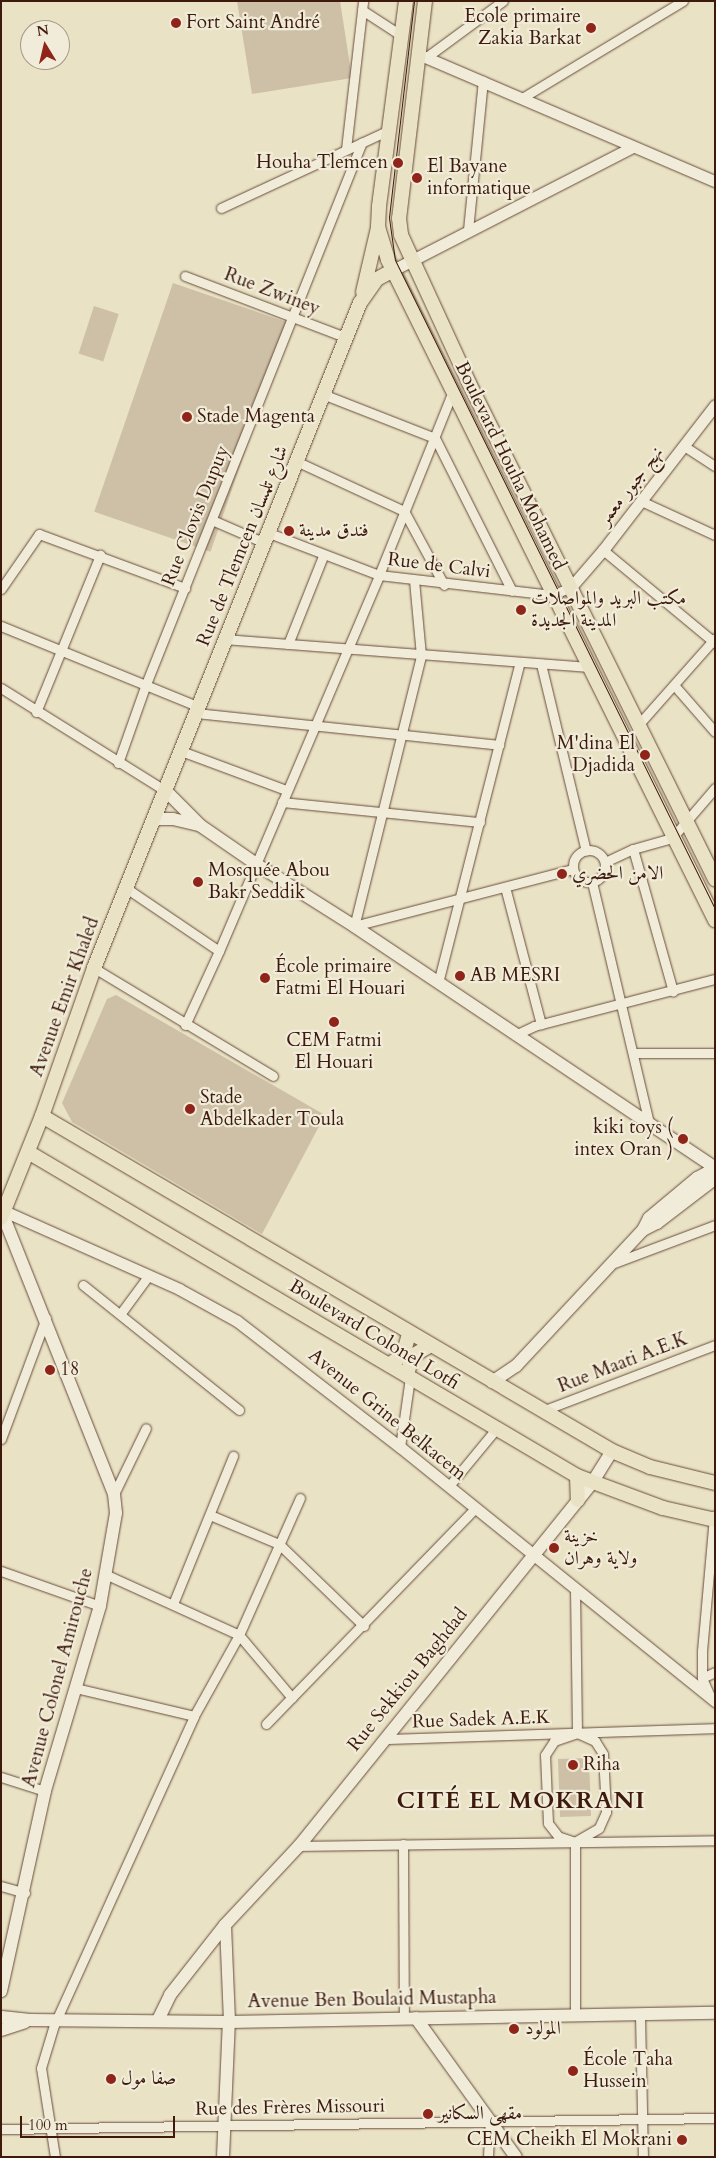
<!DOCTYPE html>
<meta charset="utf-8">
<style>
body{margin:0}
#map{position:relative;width:716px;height:2158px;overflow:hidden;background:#eae2c5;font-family:Cardo,Amiri,serif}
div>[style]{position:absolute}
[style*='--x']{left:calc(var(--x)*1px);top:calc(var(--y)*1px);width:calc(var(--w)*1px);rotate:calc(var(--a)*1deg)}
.green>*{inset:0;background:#cdc0a6;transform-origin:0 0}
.roads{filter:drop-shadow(0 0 1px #684c3a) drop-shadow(0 0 1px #684c3a)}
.minor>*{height:9px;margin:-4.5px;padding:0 4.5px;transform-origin:4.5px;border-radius:4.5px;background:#f1ecd9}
.minor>.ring{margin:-4.5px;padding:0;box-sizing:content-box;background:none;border:9px solid #f1ecd9;border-radius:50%}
.tertiary>*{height:11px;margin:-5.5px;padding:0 5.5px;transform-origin:5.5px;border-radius:5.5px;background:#f1ecd9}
.secondary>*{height:12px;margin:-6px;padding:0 6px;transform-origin:6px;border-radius:6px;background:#f1ecd9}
.primary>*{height:14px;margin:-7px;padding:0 7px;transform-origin:7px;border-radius:7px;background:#eae2c5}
.tram>*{height:1px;margin:-0.5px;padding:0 0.5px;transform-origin:0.5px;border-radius:0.5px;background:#3d1a0c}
.dots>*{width:14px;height:14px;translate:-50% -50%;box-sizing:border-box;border:2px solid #f1ecd9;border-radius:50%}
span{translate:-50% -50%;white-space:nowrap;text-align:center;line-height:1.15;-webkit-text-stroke:4.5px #f1ecd9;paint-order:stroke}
.poi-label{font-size:19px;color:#3d1a0c}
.right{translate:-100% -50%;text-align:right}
.left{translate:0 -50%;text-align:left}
.street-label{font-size:19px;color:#3d1a0c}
.district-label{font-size:24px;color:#3d1a0c;font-weight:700;letter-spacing:1px}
.frame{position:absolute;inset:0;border:2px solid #3d1a0c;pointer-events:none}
.north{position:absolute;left:20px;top:20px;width:50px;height:50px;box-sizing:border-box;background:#f1ecd9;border:1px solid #a99887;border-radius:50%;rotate:351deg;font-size:14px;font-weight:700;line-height:20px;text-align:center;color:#3d1a0c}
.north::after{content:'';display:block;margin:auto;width:18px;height:22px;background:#8f2418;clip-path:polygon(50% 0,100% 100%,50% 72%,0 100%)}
.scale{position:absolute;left:20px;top:2116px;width:155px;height:22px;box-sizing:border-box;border:2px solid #3d1a0c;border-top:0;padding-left:6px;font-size:15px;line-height:18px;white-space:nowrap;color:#3d1a0c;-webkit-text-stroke:4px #f1ecd9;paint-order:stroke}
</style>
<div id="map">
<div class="green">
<div style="clip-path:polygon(237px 1px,340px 1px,352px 78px,252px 94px)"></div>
<div style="left:173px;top:283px;width:123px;height:242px;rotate:19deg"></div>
<div style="left:94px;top:306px;width:26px;height:50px;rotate:18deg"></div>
<div style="clip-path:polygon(116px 995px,325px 1115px,262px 1234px,72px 1122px,62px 1103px,107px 999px)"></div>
<div style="left:589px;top:1758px;width:58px;height:31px;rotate:88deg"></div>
</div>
<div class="roads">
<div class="minor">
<div style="--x:362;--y:10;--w:48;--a:33"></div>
<div style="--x:428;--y:56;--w:93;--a:-36.3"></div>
<div style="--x:522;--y:98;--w:188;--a:-31.1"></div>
<div style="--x:346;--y:149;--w:149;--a:-83.4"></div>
<div style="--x:221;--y:208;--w:185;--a:-24.9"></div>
<div style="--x:468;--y:230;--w:150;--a:-84.3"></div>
<div style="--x:185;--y:276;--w:173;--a:20.9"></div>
<div style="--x:325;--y:395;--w:118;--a:21.4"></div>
<div style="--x:435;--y:438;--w:171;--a:63.3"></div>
<div style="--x:684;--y:446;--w:37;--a:33"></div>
<div style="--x:298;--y:462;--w:117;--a:24.8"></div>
<div style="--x:404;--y:511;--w:84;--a:61.6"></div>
<div style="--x:641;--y:501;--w:81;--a:24.7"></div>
<div style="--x:212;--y:520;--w:58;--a:23.5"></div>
<div style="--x:269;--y:533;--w:118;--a:20.9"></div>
<div style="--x:379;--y:575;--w:174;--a:6.6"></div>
<div style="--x:552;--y:595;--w:21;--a:-23"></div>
<div style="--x:603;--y:550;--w:146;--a:39.7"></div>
<div style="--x:414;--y:580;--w:76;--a:84.7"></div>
<div style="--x:421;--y:656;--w:278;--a:103.9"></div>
<div style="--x:354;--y:926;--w:226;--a:-14.6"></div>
<div style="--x:1;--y:589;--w:67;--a:-55.4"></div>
<div style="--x:39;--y:534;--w:156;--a:20.3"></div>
<div style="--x:1;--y:626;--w:214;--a:22.2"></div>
<div style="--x:225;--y:639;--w:364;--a:4.4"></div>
<div style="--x:288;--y:644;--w:95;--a:-68.3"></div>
<div style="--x:541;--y:664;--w:192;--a:76.5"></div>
<div style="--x:674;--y:685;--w:62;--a:48.9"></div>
<div style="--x:1;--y:688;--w:195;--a:32"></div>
<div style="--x:36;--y:712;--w:170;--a:-67.8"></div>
<div style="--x:196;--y:713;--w:305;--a:6"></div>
<div style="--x:639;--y:724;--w:115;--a:-48.5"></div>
<div style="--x:181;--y:751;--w:112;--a:20.4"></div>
<div style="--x:118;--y:763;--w:84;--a:-70.5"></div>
<div style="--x:146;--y:684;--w:583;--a:-68.27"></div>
<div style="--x:282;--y:802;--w:199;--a:5.8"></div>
<div style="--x:633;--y:849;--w:148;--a:74.3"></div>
<div class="ring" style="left:573px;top:850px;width:23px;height:23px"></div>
<div style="--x:605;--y:862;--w:31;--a:-25"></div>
<div style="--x:633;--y:849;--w:41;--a:-15.8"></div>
<div style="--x:672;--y:838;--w:66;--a:-49.3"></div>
<div style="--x:592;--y:882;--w:249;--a:76.7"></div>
<div style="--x:505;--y:887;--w:142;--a:75.3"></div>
<div style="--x:126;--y:888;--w:112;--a:34.1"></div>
<div style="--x:94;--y:968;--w:209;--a:31.1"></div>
<div style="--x:438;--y:983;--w:331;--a:-75.7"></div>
<div style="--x:185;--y:1025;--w:81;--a:-65.3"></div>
<div style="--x:219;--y:951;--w:409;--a:-66.9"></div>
<div style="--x:379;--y:575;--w:198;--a:-68.1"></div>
<div style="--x:515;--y:1035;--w:21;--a:-25"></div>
<div style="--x:534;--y:1026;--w:187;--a:-14.6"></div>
<div style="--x:635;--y:1053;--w:80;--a:0"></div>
<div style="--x:614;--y:1263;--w:108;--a:-20.6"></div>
<div style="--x:83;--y:1285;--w:200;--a:38.7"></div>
<div style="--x:121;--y:1313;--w:47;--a:-53.6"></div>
<div style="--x:542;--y:1411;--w:185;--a:-20.9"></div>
<div style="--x:1;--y:1439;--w:129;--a:-69.6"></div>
<div style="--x:400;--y:1447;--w:70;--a:-81.8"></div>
<div style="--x:449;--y:1486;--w:74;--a:-50.5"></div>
<div style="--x:114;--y:1494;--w:73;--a:-64.1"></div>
<div style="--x:210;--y:1515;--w:75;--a:22.8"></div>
<div style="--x:279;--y:1544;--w:118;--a:44"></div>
<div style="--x:1;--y:1571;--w:105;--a:19.5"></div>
<div style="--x:107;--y:1575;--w:145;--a:24.4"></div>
<div style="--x:239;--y:1635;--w:82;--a:49.9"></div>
<div style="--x:575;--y:1589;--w:144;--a:89.2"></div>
<div style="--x:173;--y:1604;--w:160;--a:-67.9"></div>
<div style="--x:702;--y:1678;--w:14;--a:-25"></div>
<div style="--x:75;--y:1688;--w:122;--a:13.2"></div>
<div style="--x:710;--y:1696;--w:20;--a:-114"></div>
<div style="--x:702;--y:1678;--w:27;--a:-90"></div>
<div style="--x:702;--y:1651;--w:136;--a:-84.9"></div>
<div style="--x:266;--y:1724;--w:299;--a:-45.9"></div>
<div style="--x:577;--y:1733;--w:20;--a:24"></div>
<div style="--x:595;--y:1741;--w:15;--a:58"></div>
<div style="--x:603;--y:1754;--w:58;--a:87"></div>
<div style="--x:606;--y:1812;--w:17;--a:114"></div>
<div style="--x:599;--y:1828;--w:28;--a:150"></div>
<div style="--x:575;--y:1842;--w:18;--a:-161"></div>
<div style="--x:558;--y:1836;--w:16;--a:-128"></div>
<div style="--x:548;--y:1823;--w:68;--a:-92.5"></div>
<div style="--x:545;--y:1755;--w:17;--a:-57"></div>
<div style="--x:554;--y:1741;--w:24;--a:-19"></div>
<div style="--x:385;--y:1739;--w:330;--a:-1.9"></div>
<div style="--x:1;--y:1777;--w:46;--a:17.7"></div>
<div style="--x:575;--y:1842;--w:174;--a:90"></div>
<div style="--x:403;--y:1844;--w:174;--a:89.7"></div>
<div style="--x:299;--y:1846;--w:416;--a:-0.8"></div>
<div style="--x:1;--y:1886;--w:25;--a:16"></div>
<div style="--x:640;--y:2015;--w:142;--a:88.8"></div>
<div style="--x:1;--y:2129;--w:714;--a:-0.88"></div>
<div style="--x:55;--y:2157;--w:90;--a:-98.9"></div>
<div style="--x:41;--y:2068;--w:45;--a:-73.2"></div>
<div style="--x:54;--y:2025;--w:339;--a:-65.6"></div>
<div style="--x:194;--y:1716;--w:93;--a:-60.9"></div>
<div style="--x:239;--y:1635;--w:150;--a:-66"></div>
<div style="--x:488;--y:2157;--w:35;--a:-87"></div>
</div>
<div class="tertiary">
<div style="--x:418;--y:54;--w:323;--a:23.2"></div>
<div style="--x:393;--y:270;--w:269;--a:-27.2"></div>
<div style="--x:571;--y:587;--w:49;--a:-49.1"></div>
<div style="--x:603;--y:550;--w:183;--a:-52.3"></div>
<div style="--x:4;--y:1211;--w:192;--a:24"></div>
<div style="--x:179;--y:1289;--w:66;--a:28.9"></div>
<div style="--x:237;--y:1321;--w:206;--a:37.7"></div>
<div style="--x:400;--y:1447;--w:405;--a:38.9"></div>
<div style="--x:225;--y:1925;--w:97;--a:87.6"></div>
</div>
<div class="secondary">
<div style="--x:166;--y:791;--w:49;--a:45"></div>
<div style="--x:201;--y:826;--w:67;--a:34.6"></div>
<div style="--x:256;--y:864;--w:116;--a:32.3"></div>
<div style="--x:354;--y:926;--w:435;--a:33.8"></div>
<div style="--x:155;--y:819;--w:18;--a:0"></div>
<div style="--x:173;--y:819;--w:27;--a:13"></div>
<div style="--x:1;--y:1210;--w:306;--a:68.3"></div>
<div style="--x:114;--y:1494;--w:19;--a:84"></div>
<div style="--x:116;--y:1513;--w:94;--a:99.8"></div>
<div style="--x:100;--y:1606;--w:193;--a:106.6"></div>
<div style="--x:45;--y:1791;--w:205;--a:102.4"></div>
<div style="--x:643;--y:1230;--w:16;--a:-27"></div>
<div style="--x:657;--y:1223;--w:69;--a:-37.4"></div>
<div style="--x:712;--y:1181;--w:8;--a:-76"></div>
<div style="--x:492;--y:1382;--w:29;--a:-34"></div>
<div style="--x:516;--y:1366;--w:186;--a:-47"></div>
<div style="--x:643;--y:1230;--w:13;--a:-63"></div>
<div style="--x:649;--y:1218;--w:62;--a:-39.8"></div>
<div style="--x:697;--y:1178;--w:15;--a:-28"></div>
<div style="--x:710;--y:1171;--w:5;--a:11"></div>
<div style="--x:2;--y:2017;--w:28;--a:6"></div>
<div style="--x:30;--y:2020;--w:199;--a:0.6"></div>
<div style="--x:229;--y:2022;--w:486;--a:-1.1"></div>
<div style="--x:416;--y:2018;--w:171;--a:54.3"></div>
<div style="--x:158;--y:2020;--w:28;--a:-64"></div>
<div style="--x:170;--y:1995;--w:89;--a:-51.8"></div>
<div style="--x:225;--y:1925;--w:108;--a:-46.9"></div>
<div style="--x:299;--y:1846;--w:466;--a:-51.1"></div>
<div style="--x:592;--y:1483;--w:38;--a:-58"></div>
<div style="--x:1;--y:2030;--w:25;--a:-18"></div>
<div style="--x:223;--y:2157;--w:135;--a:-87.5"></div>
</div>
<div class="primary">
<div style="--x:406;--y:1;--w:208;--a:97.5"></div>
<div style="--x:379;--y:207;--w:20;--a:93"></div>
<div style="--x:378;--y:227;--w:34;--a:73"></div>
<div style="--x:388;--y:260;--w:737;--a:63.64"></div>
<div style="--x:425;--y:1;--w:219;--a:96.8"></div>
<div style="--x:399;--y:218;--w:17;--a:83"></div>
<div style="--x:401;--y:235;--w:163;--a:65.3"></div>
<div style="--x:469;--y:383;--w:554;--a:63.62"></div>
<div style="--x:363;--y:292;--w:66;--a:-76.8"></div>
<div style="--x:42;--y:1116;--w:661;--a:30.44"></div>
<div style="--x:612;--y:1451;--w:41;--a:22.8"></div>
<div style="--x:650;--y:1467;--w:67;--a:13.8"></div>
<div style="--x:28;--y:1152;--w:637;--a:30.55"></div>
<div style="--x:577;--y:1476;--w:92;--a:20.4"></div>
<div style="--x:663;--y:1508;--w:53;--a:13"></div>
<div style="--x:1;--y:1218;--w:110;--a:-68.1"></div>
<div style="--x:42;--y:1116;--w:157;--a:-70.6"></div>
<div style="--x:94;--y:968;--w:716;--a:-68.2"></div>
<div style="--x:360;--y:303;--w:29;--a:-55"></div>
<div style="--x:377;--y:279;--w:18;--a:-29"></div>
<div style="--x:389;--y:1365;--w:17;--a:-36"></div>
<div style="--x:403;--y:1355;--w:22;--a:-74"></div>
<div style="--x:407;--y:1375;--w:20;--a:-75"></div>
<div style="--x:412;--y:1356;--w:20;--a:-30"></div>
<div style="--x:577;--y:1476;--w:24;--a:88"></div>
</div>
</div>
<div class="tram">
<div style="--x:414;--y:1;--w:218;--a:96.6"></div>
<div style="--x:389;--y:218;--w:42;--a:81.9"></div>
<div style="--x:395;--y:260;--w:724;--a:63.75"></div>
</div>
<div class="dots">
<div style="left:176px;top:23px;background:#8f2418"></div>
<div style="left:591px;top:28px;background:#8f2418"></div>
<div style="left:398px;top:163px;background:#8f2418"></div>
<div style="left:417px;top:178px;background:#8f2418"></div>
<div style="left:187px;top:417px;background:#8f2418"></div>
<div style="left:289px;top:531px;background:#8f2418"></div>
<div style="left:521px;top:610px;background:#8f2418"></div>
<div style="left:645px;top:755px;background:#8f2418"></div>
<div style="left:562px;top:874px;background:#8f2418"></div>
<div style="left:198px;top:882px;background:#8f2418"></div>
<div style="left:460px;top:976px;background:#8f2418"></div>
<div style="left:265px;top:978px;background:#8f2418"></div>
<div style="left:334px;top:1022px;background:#8f2418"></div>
<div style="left:190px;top:1109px;background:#8f2418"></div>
<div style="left:683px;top:1139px;background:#8f2418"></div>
<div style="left:50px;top:1370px;background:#8f2418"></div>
<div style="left:554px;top:1548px;background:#8f2418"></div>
<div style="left:573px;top:1765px;background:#8f2418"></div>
<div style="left:514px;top:2029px;background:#8f2418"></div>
<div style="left:573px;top:2071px;background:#8f2418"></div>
<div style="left:111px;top:2079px;background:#8f2418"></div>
<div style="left:428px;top:2114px;background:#8f2418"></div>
<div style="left:682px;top:2140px;background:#8f2418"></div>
</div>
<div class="poi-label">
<span class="right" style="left:581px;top:28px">Ecole primaire<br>Zakia Barkat</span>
<span class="left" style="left:186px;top:23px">Fort Saint André</span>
<span class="right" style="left:388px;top:163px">Houha Tlemcen</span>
<span class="left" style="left:427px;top:178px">El Bayane<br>informatique</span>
<span class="left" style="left:197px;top:417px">Stade Magenta</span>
<span class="left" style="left:299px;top:531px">فندق مدينة</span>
<span class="left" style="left:531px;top:610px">مكتب البريد والمواصلات<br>المدينة الجديدة</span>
<span class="right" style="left:635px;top:755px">M'dina El<br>Djadida</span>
<span class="left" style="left:208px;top:882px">Mosquée Abou<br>Bakr Seddik</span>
<span class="left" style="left:572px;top:874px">الامن الحضري</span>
<span class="left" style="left:275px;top:978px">École primaire<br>Fatmi El Houari</span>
<span class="left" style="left:470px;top:976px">AB MESRI</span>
<span style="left:334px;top:1052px">CEM Fatmi<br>El Houari</span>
<span class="left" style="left:200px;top:1109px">Stade<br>Abdelkader Toula</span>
<span class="right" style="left:673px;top:1139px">kiki toys (<br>intex Oran )</span>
<span class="left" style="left:60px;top:1370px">18</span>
<span class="left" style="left:564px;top:1548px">خزينة<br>ولاية وهران</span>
<span class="left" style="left:583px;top:1765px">Riha</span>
<span class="left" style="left:525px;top:2029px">المولود</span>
<span class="left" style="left:583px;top:2071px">École Taha<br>Hussein</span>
<span class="left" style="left:121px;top:2079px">صفا مول</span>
<span class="left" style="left:438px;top:2114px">مقهى السكانير</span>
<span class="right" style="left:672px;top:2140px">CEM Cheikh El Mokrani</span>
</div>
<div class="street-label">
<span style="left:272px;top:292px;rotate:21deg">Rue Zwiney</span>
<span style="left:510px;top:466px;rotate:64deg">Boulevard Houha Mohamed</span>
<span style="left:631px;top:486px;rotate:-52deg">نهج جبور معمر</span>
<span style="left:196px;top:516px;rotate:-68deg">Rue Clovis Dupuy</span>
<span style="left:243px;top:546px;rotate:-68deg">Rue de Tlemcen شارع تلمسان</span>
<span style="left:439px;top:566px;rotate:7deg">Rue de Calvi</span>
<span style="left:65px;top:997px;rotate:-70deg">Avenue Emir Khaled</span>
<span style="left:374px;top:1335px;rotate:31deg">Boulevard Colonel Lotfi</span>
<span style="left:623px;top:1363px;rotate:-21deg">Rue Maati A.E.K</span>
<span style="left:387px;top:1415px;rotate:39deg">Avenue Grine Belkacem</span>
<span style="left:58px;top:1678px;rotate:-75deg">Avenue Colonel Amirouche</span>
<span style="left:408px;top:1680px;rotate:-51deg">Rue Sekkiou Baghdad</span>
<span style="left:481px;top:1720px;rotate:-2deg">Rue Sadek A.E.K</span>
<span style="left:372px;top:2000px;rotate:-1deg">Avenue Ben Boulaid Mustapha</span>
<span style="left:290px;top:2108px;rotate:-1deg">Rue des Frères Missouri</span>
</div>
<div class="district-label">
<span style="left:521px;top:1801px">CITÉ EL MOKRANI</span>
</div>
<div class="frame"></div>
<div class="north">N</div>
<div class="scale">100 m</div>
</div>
